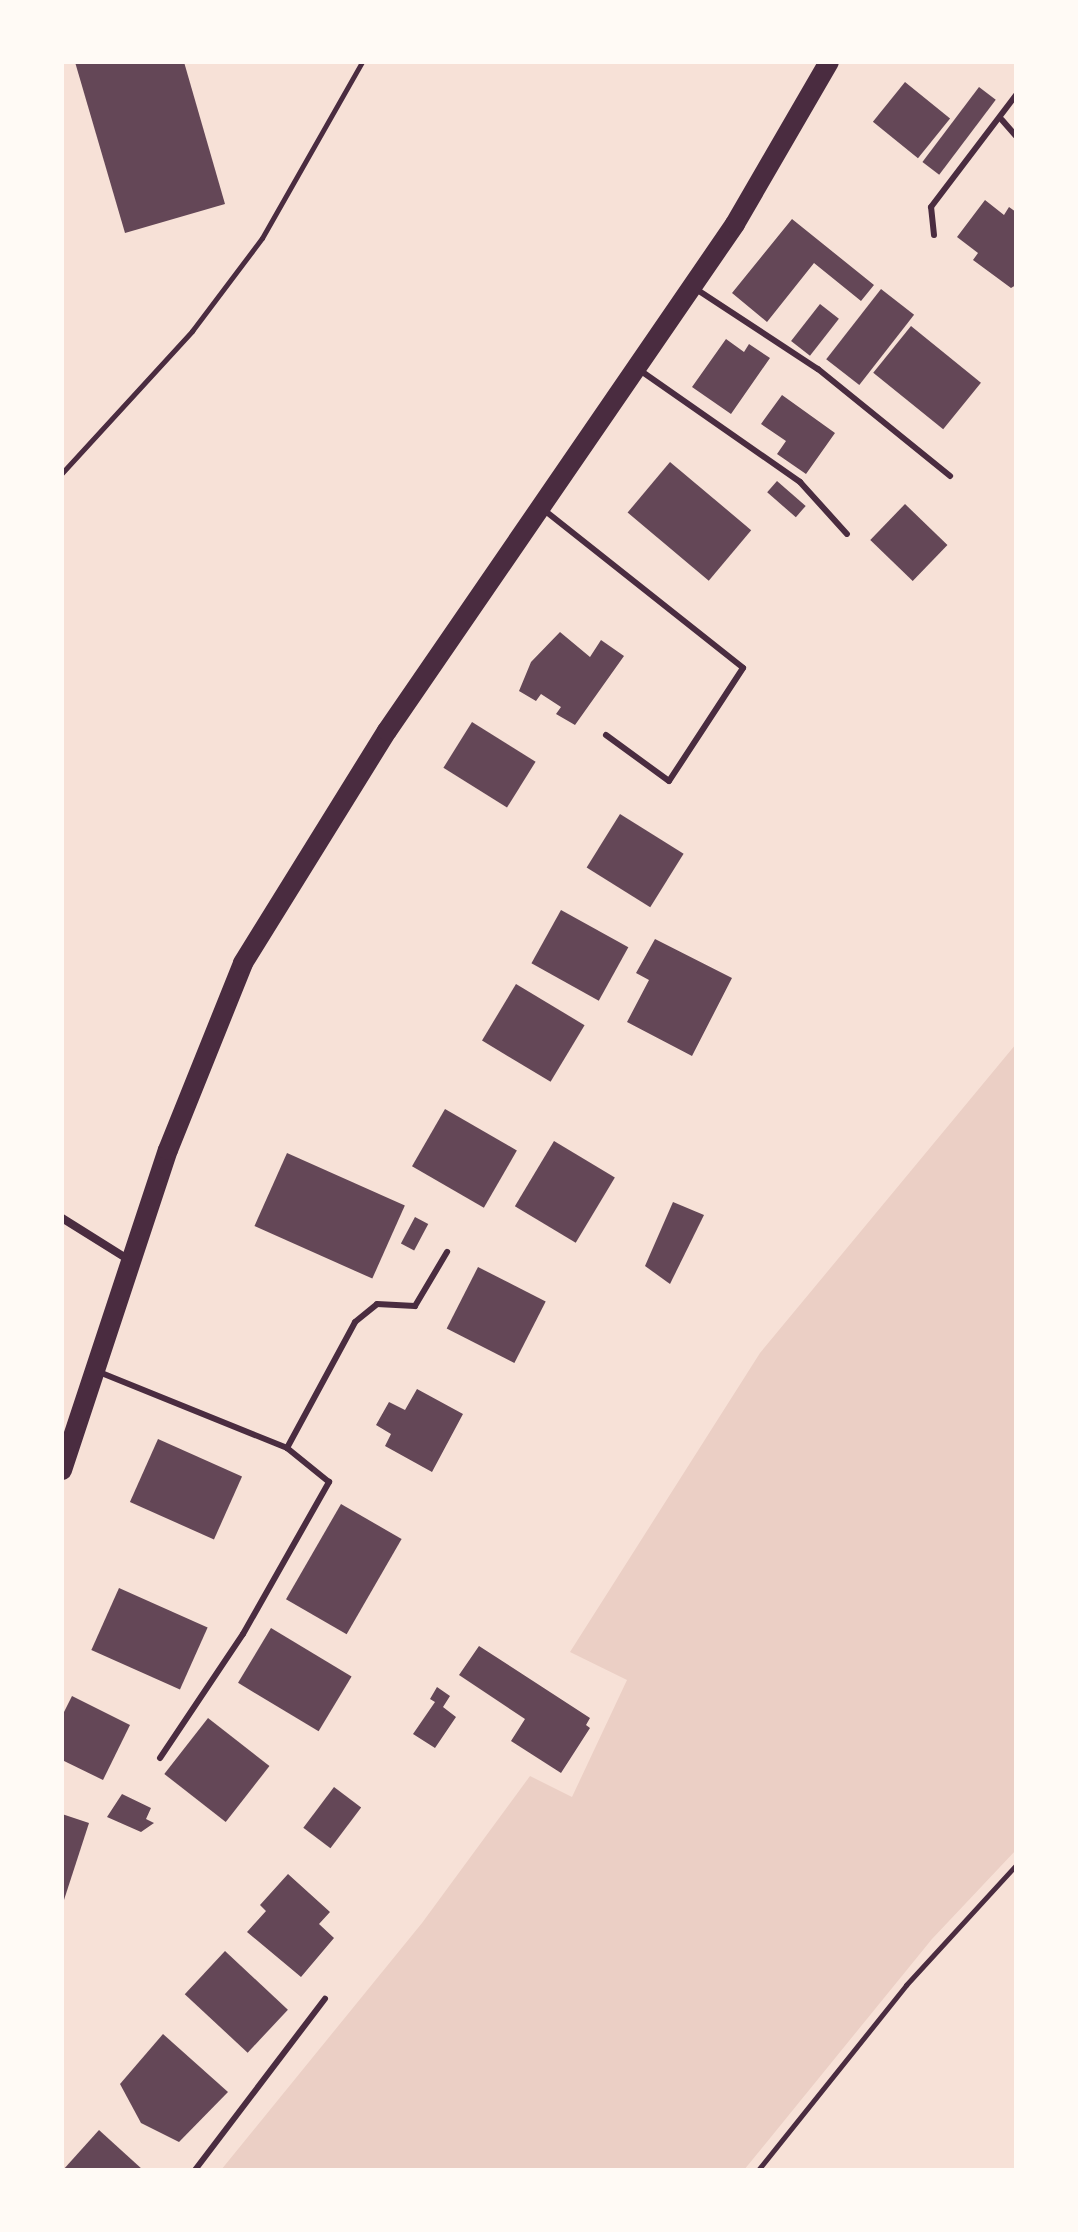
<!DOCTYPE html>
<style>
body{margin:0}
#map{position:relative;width:1078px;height:2232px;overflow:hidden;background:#f7e1d7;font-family:Quicksand,sans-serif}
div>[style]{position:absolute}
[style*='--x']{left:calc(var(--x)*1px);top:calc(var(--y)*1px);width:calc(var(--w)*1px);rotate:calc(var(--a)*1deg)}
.green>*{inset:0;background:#ebcfc5}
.building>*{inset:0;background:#644757;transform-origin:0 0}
.path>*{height:5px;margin:-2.5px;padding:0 2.5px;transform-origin:2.5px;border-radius:2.5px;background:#4a2c40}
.service>*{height:6px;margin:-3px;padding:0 3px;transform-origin:3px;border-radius:3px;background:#4a2c40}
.minor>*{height:8px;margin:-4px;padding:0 4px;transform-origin:4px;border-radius:4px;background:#4a2c40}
.primary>*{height:20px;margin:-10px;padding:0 10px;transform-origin:10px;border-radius:10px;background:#4a2c40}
span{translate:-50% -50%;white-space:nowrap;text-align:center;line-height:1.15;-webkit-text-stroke:7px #fffaf5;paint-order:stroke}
.frame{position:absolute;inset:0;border:64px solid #fffaf5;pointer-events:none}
</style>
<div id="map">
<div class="green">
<div style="clip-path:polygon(1016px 1044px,1016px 1850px,932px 1939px,744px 2170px,221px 2170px,422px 1923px,530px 1776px,572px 1797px,627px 1680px,570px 1652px,760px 1353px)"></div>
</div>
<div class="building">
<div style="clip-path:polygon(75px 62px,184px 62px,225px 204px,125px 233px)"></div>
<div style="left:905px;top:82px;width:58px;height:51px;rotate:39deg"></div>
<div style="left:979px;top:87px;width:21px;height:94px;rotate:37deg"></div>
<div style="clip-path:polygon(985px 200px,1004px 215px,1009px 207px,1016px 212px,1016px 285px,1011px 288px,973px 260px,978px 253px,957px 237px)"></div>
<div style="clip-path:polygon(792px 219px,874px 285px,861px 301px,814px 263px,767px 322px,732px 293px)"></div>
<div style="left:881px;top:289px;width:42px;height:89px;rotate:38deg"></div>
<div style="left:820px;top:304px;width:24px;height:47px;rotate:38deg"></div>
<div style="left:911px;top:326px;width:90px;height:60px;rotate:39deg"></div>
<div style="clip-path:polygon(726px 339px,744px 352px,749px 344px,770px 358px,731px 414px,692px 387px)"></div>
<div style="clip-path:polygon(782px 395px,835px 433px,806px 474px,777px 454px,786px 441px,761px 424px)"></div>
<div style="left:670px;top:462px;width:106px;height:66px;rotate:40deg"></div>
<div style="left:777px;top:481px;width:38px;height:15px;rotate:41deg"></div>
<div style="left:905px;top:504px;width:59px;height:50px;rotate:44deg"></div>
<div style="clip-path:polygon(560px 632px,590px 657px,601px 640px,624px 656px,575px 725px,556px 714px,561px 707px,541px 694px,536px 701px,519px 691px,531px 662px)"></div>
<div style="left:472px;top:722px;width:75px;height:54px;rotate:32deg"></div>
<div style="left:620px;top:814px;width:75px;height:63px;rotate:32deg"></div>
<div style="left:561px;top:910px;width:77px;height:61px;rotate:29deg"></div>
<div style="clip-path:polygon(655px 939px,732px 978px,692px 1056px,627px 1022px,649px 980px,636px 973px)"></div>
<div style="left:516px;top:984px;width:80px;height:66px;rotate:31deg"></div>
<div style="left:445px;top:1109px;width:83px;height:66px;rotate:30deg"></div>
<div style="left:554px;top:1141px;width:71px;height:76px;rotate:31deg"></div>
<div style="left:287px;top:1153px;width:129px;height:80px;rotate:24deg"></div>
<div style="clip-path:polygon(673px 1202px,704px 1215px,670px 1284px,645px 1266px)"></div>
<div style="left:415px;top:1217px;width:15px;height:30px;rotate:28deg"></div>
<div style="left:478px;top:1267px;width:76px;height:69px;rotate:27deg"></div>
<div style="clip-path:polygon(417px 1389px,463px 1414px,432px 1472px,385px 1446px,391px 1434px,376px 1425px,389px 1402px,405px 1410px)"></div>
<div style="left:158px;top:1439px;width:92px;height:69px;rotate:24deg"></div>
<div style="left:341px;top:1504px;width:70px;height:110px;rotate:30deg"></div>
<div style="left:119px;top:1588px;width:97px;height:68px;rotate:24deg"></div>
<div style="left:271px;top:1628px;width:94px;height:64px;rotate:31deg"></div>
<div style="clip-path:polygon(479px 1646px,590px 1718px,586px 1725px,590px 1728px,561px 1773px,511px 1741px,525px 1719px,459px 1675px)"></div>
<div style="clip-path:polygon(437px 1687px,450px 1696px,443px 1707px,456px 1717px,435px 1748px,413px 1734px,435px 1702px,430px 1699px)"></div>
<div style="clip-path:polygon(72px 1696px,130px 1725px,103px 1780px,62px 1760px,62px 1716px)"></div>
<div style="left:208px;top:1718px;width:78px;height:71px;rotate:38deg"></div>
<div style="left:334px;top:1787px;width:34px;height:51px;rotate:37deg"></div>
<div style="clip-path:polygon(122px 1794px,151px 1808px,146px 1819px,154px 1823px,141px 1832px,107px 1817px)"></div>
<div style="clip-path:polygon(62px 1814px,89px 1823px,63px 1903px,62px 1903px)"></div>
<div style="clip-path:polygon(288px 1874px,330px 1912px,319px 1924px,334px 1938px,301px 1977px,247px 1932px,266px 1911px,260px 1905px)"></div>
<div style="left:225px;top:1951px;width:86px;height:59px;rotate:43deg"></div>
<div style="clip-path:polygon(163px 2034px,228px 2092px,179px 2142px,141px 2123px,120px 2084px)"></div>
<div style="clip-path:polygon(99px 2130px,143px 2170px,63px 2170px)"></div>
</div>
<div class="path">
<div style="--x:62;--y:473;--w:193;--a:-47.5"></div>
<div style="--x:192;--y:331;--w:116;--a:-53"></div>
<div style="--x:262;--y:238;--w:202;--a:-60.4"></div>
<div style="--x:758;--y:2170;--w:237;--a:-51.3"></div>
<div style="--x:906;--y:1985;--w:163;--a:-47.5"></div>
</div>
<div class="service">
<div style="--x:1002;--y:120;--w:21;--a:49"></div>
<div style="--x:934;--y:235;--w:28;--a:-96"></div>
<div style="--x:931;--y:207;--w:141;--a:-52.8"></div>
<div style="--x:696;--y:289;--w:146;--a:33.3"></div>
<div style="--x:818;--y:369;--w:170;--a:39"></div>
<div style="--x:641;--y:371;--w:194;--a:34.9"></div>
<div style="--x:800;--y:482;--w:70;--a:47.9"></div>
<div style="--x:544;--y:510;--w:254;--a:38.4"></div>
<div style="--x:743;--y:668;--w:135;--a:123.2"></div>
<div style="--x:669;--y:781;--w:78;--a:-143.9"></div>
<div style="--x:99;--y:1372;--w:203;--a:22"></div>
<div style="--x:287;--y:1448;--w:143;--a:-61.6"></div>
<div style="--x:355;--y:1322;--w:28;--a:-39"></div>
<div style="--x:377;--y:1304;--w:38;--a:3"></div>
<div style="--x:415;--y:1306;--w:63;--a:-59.3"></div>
<div style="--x:160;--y:1758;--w:149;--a:-56.2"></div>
<div style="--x:243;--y:1634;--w:175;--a:-60.5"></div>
<div style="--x:329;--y:1482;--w:54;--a:-141"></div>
<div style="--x:195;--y:2170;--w:215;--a:-52.8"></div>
</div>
<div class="minor">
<div style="--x:62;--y:1218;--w:79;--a:32.1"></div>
</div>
<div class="primary">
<div style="--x:62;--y:1470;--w:337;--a:-71.7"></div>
<div style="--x:168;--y:1150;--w:201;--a:-68.1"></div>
<div style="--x:243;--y:963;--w:273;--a:-58.2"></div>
<div style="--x:387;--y:731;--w:615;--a:-55.53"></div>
<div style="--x:735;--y:224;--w:187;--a:-59.9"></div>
</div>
<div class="frame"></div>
</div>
